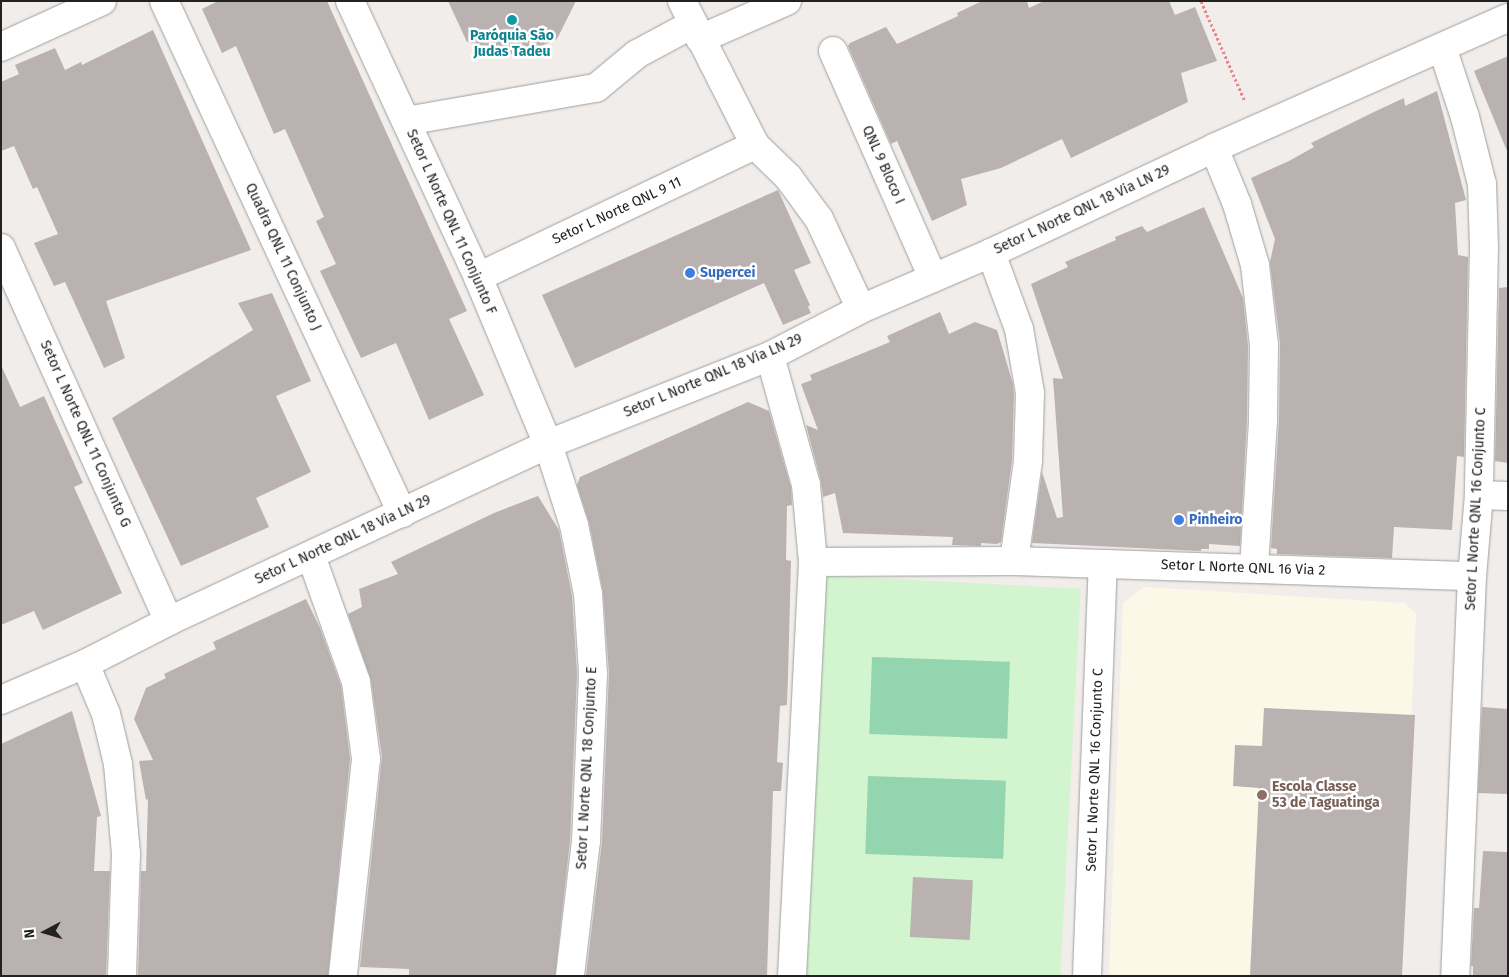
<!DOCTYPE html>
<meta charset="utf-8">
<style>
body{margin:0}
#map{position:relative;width:1509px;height:977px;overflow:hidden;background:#f1edea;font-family:"Fira Sans",sans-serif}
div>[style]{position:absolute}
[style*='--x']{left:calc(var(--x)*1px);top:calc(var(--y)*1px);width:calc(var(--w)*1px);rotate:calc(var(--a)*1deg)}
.education>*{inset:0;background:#fcf8e8}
.park>*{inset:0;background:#d2f4ce;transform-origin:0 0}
.pitch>*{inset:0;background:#93d5af;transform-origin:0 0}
.building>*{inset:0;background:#bab2b0;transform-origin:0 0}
.path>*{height:3px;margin-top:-1.5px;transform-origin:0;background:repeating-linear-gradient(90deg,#e9838c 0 2.5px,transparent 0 5px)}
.roads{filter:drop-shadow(0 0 1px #9f9f9f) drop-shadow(0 0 1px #9f9f9f)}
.minor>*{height:28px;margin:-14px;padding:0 14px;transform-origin:14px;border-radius:14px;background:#fff}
.dots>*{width:14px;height:14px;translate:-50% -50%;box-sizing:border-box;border:2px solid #fff;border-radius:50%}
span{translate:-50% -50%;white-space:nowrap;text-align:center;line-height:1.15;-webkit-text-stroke:5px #fff;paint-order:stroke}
.culture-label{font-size:14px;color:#0d838f;font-weight:700}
.street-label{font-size:14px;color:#222}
.shop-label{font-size:14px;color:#366cbe;font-weight:700}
.left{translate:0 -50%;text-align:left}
.education-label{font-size:14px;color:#785e54;font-weight:700}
.frame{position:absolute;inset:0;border:2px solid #222;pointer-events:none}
.north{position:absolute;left:20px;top:907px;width:50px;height:50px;-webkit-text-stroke:4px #fff;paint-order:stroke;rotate:264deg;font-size:14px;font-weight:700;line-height:20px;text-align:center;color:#222}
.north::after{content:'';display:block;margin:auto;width:18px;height:22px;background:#222;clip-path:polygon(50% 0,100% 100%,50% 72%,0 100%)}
</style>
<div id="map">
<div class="education">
<div style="clip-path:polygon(1144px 587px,1405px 603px,1416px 614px,1400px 976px,1109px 976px,1123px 603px)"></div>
</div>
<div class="park">
<div style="left:817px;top:575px;width:264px;height:401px;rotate:3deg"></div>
</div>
<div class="pitch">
<div style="left:872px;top:657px;width:138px;height:77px;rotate:2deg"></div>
<div style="left:868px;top:776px;width:138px;height:78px;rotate:2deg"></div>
</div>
<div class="building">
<div style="clip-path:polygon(218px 1px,327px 1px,467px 311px,449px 319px,484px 395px,429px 420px,396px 343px,361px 358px,320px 271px,336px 264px,316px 221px,324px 217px,285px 129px,274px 134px,236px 46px,222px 53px,202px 9px)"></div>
<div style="clip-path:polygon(448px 1px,576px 1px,557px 39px,516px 57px,512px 54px,467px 42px)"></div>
<div style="clip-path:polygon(982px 1px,1027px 1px,1029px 8px,1044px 1px,1169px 1px,1175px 15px,1195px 7px,1217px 61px,1181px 73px,1188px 102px,1071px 158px,1062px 139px,1001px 168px,961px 179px,967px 205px,932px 221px,897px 141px,891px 144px,848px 46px,850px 43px,886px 27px,897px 44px,958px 16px,957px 13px)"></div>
<div style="clip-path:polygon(153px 30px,251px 250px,106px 301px,125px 358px,104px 368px,65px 282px,54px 286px,34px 243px,58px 234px,37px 187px,33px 189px,14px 146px,1px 151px,1px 82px,19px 74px,15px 65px,55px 48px,65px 70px,81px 62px,82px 65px)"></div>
<div style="clip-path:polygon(1508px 56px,1508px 151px,1507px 151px,1474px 71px)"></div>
<div style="clip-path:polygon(1437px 91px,1466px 200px,1455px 203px,1458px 255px,1468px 257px,1464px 457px,1457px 456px,1452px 530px,1394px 527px,1392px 558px,1277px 554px,1277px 549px,1271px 548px,1279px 421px,1280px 343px,1270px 262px,1275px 239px,1251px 178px,1289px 161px,1314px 147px,1311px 143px,1376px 111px,1404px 98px,1405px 106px)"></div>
<div style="clip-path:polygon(778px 190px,811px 263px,794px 270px,810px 305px,808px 307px,811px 313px,783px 325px,764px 283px,575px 368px,542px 295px)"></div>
<div style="clip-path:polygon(1204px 207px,1243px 298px,1248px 346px,1247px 420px,1240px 546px,1209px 544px,1209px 549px,1201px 549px,1201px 551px,1032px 543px,1042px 472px,1057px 518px,1063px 517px,1053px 378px,1063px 379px,1031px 284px,1068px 267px,1065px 262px,1116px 240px,1115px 237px,1142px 226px,1147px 232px)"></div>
<div style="clip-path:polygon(1508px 287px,1508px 463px,1495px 461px,1499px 288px)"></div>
<div style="clip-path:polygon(272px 293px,311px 381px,276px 396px,311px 472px,256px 498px,269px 527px,181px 566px,112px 418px,253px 330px,238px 303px)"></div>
<div style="clip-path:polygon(940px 312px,949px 334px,975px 322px,997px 330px,1013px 384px,1014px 394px,1012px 460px,1001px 542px,997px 544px,981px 543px,981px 546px,952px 545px,953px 537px,843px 533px,835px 493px,823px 497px,821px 481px,806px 425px,818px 430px,801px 384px,812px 380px,810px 375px,890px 342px,887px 336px)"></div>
<div style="clip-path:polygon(1px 365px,20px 407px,44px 396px,83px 483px,74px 487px,122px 593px,43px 630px,34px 611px,1px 625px)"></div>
<div style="clip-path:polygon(748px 402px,769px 411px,791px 488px,792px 505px,787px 506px,786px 560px,791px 561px,788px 676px,787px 705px,780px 706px,777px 762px,783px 763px,781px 791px,773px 791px,767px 976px,586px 976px,602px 842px,609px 673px,603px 591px,589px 522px,577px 485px,580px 477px)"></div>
<div style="clip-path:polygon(538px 496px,559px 530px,572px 596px,577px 674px,570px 840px,555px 976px,409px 976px,409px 969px,360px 967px,382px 757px,371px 680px,348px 614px,362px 607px,359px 589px,398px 574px,391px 562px,494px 513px)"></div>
<div style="clip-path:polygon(306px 599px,320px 628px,341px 686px,350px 759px,328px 976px,138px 976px,141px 871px,146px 871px,148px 799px,146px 800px,139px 761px,153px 760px,134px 719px,146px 688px,166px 678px,164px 674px,216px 649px,213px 642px)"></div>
<div style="clip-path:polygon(1482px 707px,1508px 709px,1508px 794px,1478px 793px)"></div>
<div style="clip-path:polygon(1264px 708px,1415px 715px,1402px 976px,1250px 976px,1259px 788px,1233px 786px,1235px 745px,1262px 746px)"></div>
<div style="clip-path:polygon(72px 711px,101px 816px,97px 817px,94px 871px,110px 871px,106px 976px,1px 976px,1px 744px)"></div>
<div style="clip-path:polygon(1483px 851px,1508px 852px,1508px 976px,1473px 976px,1473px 966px,1471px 966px,1474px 908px,1479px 908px)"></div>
<div style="left:913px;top:877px;width:60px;height:60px;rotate:3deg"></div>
</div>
<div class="path">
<div style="--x:1201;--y:1;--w:109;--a:66.3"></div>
</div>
<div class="roads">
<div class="minor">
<div style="--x:164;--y:1;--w:565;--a:65.07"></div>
<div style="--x:350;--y:1;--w:304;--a:65.1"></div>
<div style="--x:478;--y:277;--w:181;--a:67.3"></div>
<div style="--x:548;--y:444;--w:85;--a:72.2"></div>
<div style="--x:574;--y:525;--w:70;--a:78.5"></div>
<div style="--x:588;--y:594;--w:80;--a:86.4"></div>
<div style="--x:593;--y:674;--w:167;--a:92.4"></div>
<div style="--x:586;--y:841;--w:136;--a:96.8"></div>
<div style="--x:682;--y:1;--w:161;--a:63.1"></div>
<div style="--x:755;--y:145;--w:46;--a:44.1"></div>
<div style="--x:788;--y:177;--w:52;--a:53.6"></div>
<div style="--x:819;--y:219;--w:99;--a:65"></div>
<div style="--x:700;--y:39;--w:95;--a:-23.6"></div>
<div style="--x:1;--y:47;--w:111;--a:-24.5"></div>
<div style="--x:1442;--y:47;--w:74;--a:71.8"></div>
<div style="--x:1465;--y:117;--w:69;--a:75.8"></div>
<div style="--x:1482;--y:184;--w:63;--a:88.2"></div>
<div style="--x:1484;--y:247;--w:248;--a:91.2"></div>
<div style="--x:1479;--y:495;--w:81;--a:94.9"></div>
<div style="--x:1472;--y:576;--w:400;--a:92.4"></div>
<div style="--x:833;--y:51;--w:248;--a:66.2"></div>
<div style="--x:406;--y:121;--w:193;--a:-9.9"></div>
<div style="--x:596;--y:88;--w:53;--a:-39.7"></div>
<div style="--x:637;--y:54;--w:64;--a:-28.2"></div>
<div style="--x:1214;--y:148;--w:61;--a:67.7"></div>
<div style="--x:1237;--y:204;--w:64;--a:73.6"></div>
<div style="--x:1255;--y:265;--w:81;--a:83.6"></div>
<div style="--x:1264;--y:345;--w:76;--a:90.8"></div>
<div style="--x:1263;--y:421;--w:147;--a:93.5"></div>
<div style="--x:1;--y:248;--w:409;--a:65.8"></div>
<div style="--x:991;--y:253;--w:81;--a:69.8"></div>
<div style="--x:1019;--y:329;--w:65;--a:80.2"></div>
<div style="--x:1030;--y:393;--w:68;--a:91.7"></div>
<div style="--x:1028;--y:461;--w:101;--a:98"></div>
<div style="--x:478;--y:277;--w:307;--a:-25.5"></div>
<div style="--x:770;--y:356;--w:134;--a:74.4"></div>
<div style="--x:806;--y:485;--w:77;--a:84.8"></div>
<div style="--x:813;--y:562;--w:415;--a:92.9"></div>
<div style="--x:1479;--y:495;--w:29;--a:2"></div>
<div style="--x:311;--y:556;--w:134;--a:70.3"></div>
<div style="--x:356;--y:682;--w:78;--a:82.6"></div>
<div style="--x:366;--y:759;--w:218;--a:96.1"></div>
<div style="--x:813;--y:562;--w:201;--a:-0.3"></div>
<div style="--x:1014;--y:561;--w:458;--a:1.9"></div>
<div style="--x:85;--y:664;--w:54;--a:67.2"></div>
<div style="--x:106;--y:714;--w:51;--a:76.5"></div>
<div style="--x:118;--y:764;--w:89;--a:84.9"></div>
<div style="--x:126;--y:853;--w:123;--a:91.9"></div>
<div style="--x:1;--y:700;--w:91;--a:-23.2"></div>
<div style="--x:85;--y:664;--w:94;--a:-27.1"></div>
<div style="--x:169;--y:621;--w:418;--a:-25"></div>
<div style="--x:548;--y:444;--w:239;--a:-21.6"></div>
<div style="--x:770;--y:356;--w:102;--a:-27.3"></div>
<div style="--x:861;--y:309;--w:142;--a:-23.3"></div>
<div style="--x:991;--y:253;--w:246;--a:-25.2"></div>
<div style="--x:1214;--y:148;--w:321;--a:-23.9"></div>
<div style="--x:1087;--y:976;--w:412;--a:-87.8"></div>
</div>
</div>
<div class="dots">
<div style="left:512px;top:20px;background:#0f9aa8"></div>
<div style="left:690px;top:273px;background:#3f7fe0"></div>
<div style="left:1179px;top:520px;background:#3f7fe0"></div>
<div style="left:1262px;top:795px;background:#8d6e63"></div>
</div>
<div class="culture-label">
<span style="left:512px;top:44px">Paróquia São<br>Judas Tadeu</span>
</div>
<div class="street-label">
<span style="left:883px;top:165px;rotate:66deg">QNL 9 Bloco I</span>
<span style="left:1082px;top:210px;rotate:-25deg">Setor L Norte QNL 18 Via LN 29</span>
<span style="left:617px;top:211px;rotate:-25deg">Setor L Norte QNL 9 11</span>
<span style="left:451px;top:222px;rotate:66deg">Setor L Norte QNL 11 Conjunto F</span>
<span style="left:283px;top:257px;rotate:65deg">Quadra QNL 11 Conjunto J</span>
<span style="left:713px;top:376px;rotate:-23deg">Setor L Norte QNL 18 Via LN 29</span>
<span style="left:85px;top:434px;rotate:66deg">Setor L Norte QNL 11 Conjunto G</span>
<span style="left:1476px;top:509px;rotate:-87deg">Setor L Norte QNL 16 Conjunto C</span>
<span style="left:343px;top:540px;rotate:-25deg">Setor L Norte QNL 18 Via LN 29</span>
<span style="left:1243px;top:568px;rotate:2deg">Setor L Norte QNL 16 Via 2</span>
<span style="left:587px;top:768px;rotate:-87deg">Setor L Norte QNL 18 Conjunto E</span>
<span style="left:1095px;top:770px;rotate:-88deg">Setor L Norte QNL 16 Conjunto C</span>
</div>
<div class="shop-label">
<span class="left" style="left:700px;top:273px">Supercei</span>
<span class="left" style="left:1189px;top:520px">Pinheiro</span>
</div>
<div class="education-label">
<span class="left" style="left:1272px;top:795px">Escola Classe<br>53 de Taguatinga</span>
</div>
<div class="frame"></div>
<div class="north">N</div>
</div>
